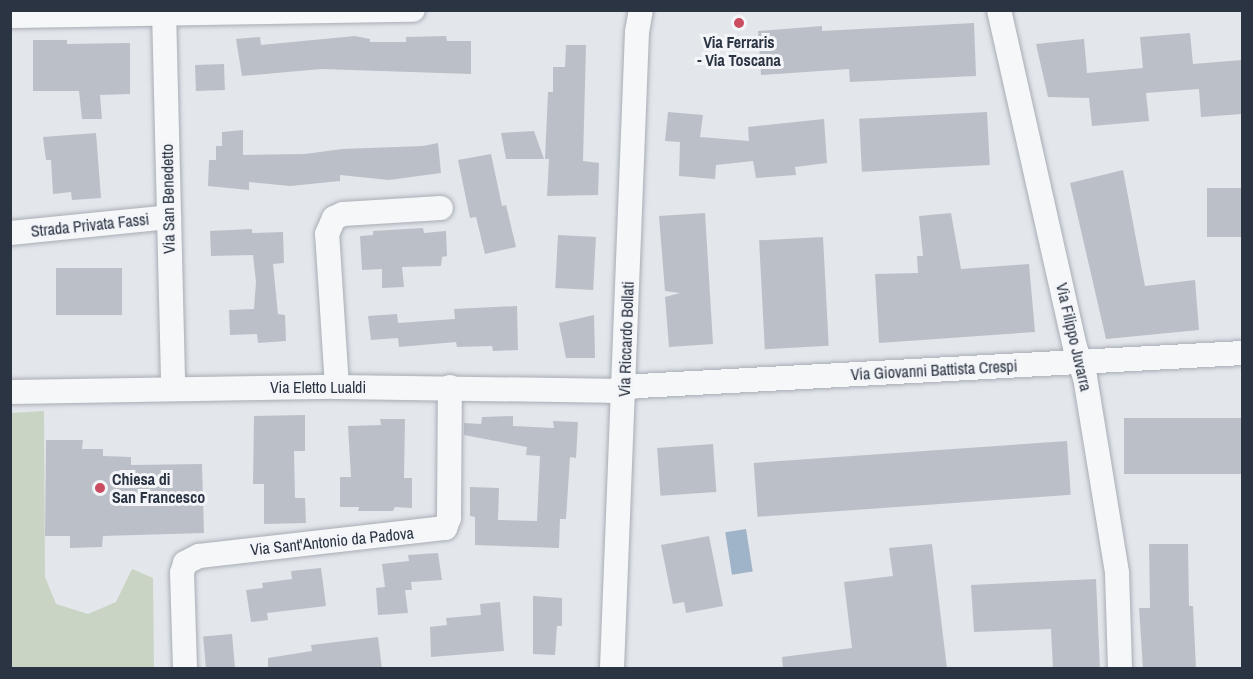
<!DOCTYPE html>
<style>
body{margin:0}
#map{position:relative;width:1253px;height:679px;overflow:hidden;background:#e3e6eb;font-family:"Archivo Narrow",sans-serif}
div>[style]{position:absolute}
[style*='--x']{left:calc(var(--x)*1px);top:calc(var(--y)*1px);width:calc(var(--w)*1px);rotate:calc(var(--a)*1deg)}
.green>*{inset:0;background:#c9d4c5}
.water>*{inset:0;background:#a0b4c9;transform-origin:0 0}
.building>*{inset:0;background:#bbc0c8;transform-origin:0 0}
.roads{filter:drop-shadow(0 0 2px #a8adb5) drop-shadow(0 0 2px #a8adb5)}
.minor>*{height:24px;margin:-12px;padding:0 12px;transform-origin:12px;border-radius:12px;background:#f6f7f9}
.dots>*{width:16px;height:16px;translate:-50% -50%;box-sizing:border-box;border:3px solid #f3f5f8;border-radius:50%}
span{translate:-50% -50%;white-space:nowrap;text-align:center;line-height:1.15;-webkit-text-stroke:6px #f3f5f8;paint-order:stroke}
.poi-label{font-size:16px;color:#2b3443;font-weight:700}
.left{translate:0 -50%;text-align:left}
.street-label{font-size:16px;color:#2b3443}
.frame{position:absolute;inset:0;border:12px solid #2b3443;pointer-events:none}
</style>
<div id="map">
<div class="green">
<div style="clip-path:polygon(44px 411px,45px 577px,56px 604px,88px 614px,116px 602px,132px 569px,153px 578px,154px 668px,11px 668px,11px 413px)"></div>
</div>
<div class="water">
<div style="left:746px;top:529px;width:43px;height:21px;rotate:81deg"></div>
</div>
<div class="building">
<div style="clip-path:polygon(974px 23px,976px 76px,850px 82px,849px 69px,761px 75px,758px 31px,822px 26px,822px 31px)"></div>
<div style="clip-path:polygon(1190px 33px,1193px 64px,1242px 60px,1242px 114px,1201px 117px,1199px 89px,1146px 93px,1149px 121px,1092px 126px,1089px 98px,1048px 97px,1036px 44px,1084px 39px,1087px 73px,1143px 68px,1140px 37px)"></div>
<div style="clip-path:polygon(355px 36px,370px 39px,370px 42px,406px 42px,406px 37px,446px 36px,447px 41px,471px 41px,471px 74px,321px 69px,242px 76px,236px 39px,260px 37px,261px 45px)"></div>
<div style="clip-path:polygon(33px 40px,67px 40px,67px 44px,130px 43px,130px 94px,100px 95px,102px 119px,82px 119px,79px 91px,33px 91px)"></div>
<div style="clip-path:polygon(566px 45px,586px 45px,583px 161px,599px 163px,598px 195px,547px 196px,549px 159px,545px 159px,548px 92px,553px 92px,553px 67px,565px 67px)"></div>
<div style="left:224px;top:64px;width:26px;height:29px;rotate:88deg"></div>
<div style="clip-path:polygon(668px 112px,703px 115px,700px 137px,749px 141px,748px 127px,824px 119px,827px 163px,795px 167px,796px 175px,756px 178px,753px 161px,716px 165px,715px 179px,679px 176px,680px 142px,665px 141px)"></div>
<div style="left:987px;top:112px;width:53px;height:128px;rotate:87deg"></div>
<div style="clip-path:polygon(243px 130px,243px 155px,305px 154px,342px 149px,423px 146px,438px 143px,441px 173px,389px 180px,340px 175px,340px 181px,290px 186px,249px 182px,249px 190px,208px 186px,209px 160px,216px 160px,216px 146px,222px 146px,222px 132px)"></div>
<div style="clip-path:polygon(534px 131px,544px 159px,506px 159px,501px 133px)"></div>
<div style="clip-path:polygon(96px 133px,101px 198px,72px 200px,71px 192px,53px 194px,51px 160px,46px 160px,43px 137px)"></div>
<div style="clip-path:polygon(491px 154px,502px 206px,506px 205px,516px 247px,485px 254px,476px 217px,470px 218px,458px 160px)"></div>
<div style="clip-path:polygon(1123px 170px,1145px 286px,1195px 280px,1199px 330px,1106px 339px,1070px 183px)"></div>
<div style="left:1242px;top:188px;width:49px;height:35px;rotate:90deg"></div>
<div style="clip-path:polygon(705px 213px,713px 344px,669px 347px,665px 297px,680px 293px,665px 291px,659px 216px)"></div>
<div style="clip-path:polygon(951px 213px,961px 269px,1029px 264px,1035px 332px,879px 343px,875px 274px,918px 273px,917px 256px,923px 256px,919px 216px)"></div>
<div style="clip-path:polygon(423px 228px,424px 233px,446px 231px,447px 256px,442px 257px,441px 266px,402px 267px,404px 287px,382px 288px,382px 269px,362px 270px,360px 236px,373px 235px,373px 231px)"></div>
<div style="clip-path:polygon(252px 229px,252px 233px,283px 232px,284px 263px,273px 264px,278px 314px,285px 315px,286px 341px,258px 343px,257px 334px,230px 335px,229px 310px,254px 309px,256px 282px,253px 255px,211px 256px,210px 231px)"></div>
<div style="left:558px;top:235px;width:38px;height:53px;rotate:3deg"></div>
<div style="left:823px;top:237px;width:109px;height:64px;rotate:87deg"></div>
<div style="left:122px;top:268px;width:47px;height:66px;rotate:90deg"></div>
<div style="clip-path:polygon(517px 306px,518px 350px,493px 351px,492px 346px,457px 347px,456px 342px,399px 347px,398px 338px,371px 340px,368px 316px,397px 314px,398px 323px,455px 319px,454px 309px)"></div>
<div style="clip-path:polygon(594px 315px,595px 358px,566px 358px,559px 323px)"></div>
<div style="clip-path:polygon(305px 415px,305px 451px,294px 451px,295px 498px,305px 498px,306px 523px,264px 524px,264px 484px,253px 484px,254px 416px)"></div>
<div style="clip-path:polygon(513px 416px,513px 426px,554px 428px,553px 421px,578px 422px,576px 458px,570px 457px,566px 519px,560px 519px,559px 548px,475px 545px,475px 517px,470px 516px,470px 487px,499px 488px,498px 520px,537px 521px,540px 456px,526px 455px,527px 447px,464px 435px,464px 423px,481px 424px,482px 417px)"></div>
<div style="left:1242px;top:418px;width:56px;height:118px;rotate:90deg"></div>
<div style="clip-path:polygon(380px 419px,405px 419px,404px 478px,412px 478px,412px 508px,395px 507px,393px 511px,358px 511px,359px 507px,340px 507px,340px 477px,351px 477px,348px 426px,381px 425px)"></div>
<div style="clip-path:polygon(46px 440px,83px 440px,82px 449px,103px 449px,103px 456px,131px 457px,131px 465px,202px 464px,204px 533px,103px 536px,102px 547px,70px 548px,70px 536px,45px 536px)"></div>
<div style="left:1067px;top:441px;width:54px;height:314px;rotate:86deg"></div>
<div style="left:713px;top:444px;width:48px;height:56px;rotate:86deg"></div>
<div style="clip-path:polygon(709px 536px,723px 606px,686px 613px,684px 602px,673px 604px,661px 545px)"></div>
<div style="clip-path:polygon(932px 544px,947px 669px,783px 669px,782px 657px,852px 648px,844px 582px,893px 576px,889px 548px)"></div>
<div style="clip-path:polygon(1149px 544px,1188px 544px,1189px 606px,1193px 606px,1196px 669px,1143px 669px,1139px 608px,1150px 608px)"></div>
<div style="clip-path:polygon(438px 553px,442px 580px,411px 582px,412px 590px,405px 590px,408px 613px,378px 615px,376px 588px,385px 587px,382px 564px,409px 561px,408px 555px)"></div>
<div style="clip-path:polygon(321px 568px,326px 606px,267px 613px,268px 620px,251px 622px,246px 590px,263px 588px,262px 583px,292px 579px,291px 571px)"></div>
<div style="clip-path:polygon(1096px 579px,1100px 669px,1053px 669px,1051px 629px,974px 632px,971px 585px)"></div>
<div style="clip-path:polygon(533px 596px,562px 598px,562px 626px,557px 626px,555px 655px,533px 654px)"></div>
<div style="clip-path:polygon(500px 602px,504px 651px,431px 657px,430px 627px,447px 625px,446px 618px,481px 615px,480px 604px)"></div>
<div style="left:232px;top:634px;width:35px;height:29px;rotate:85deg"></div>
<div style="clip-path:polygon(378px 637px,382px 669px,268px 669px,268px 658px,312px 651px,311px 645px)"></div>
</div>
<div class="roads">
<div class="minor">
<div style="--x:164;--y:10;--w:378;--a:88.6"></div>
<div style="--x:999;--y:10;--w:345;--a:77.3"></div>
<div style="--x:1075;--y:347;--w:32;--a:72"></div>
<div style="--x:1085;--y:377;--w:199;--a:80.7"></div>
<div style="--x:1117;--y:573;--w:95;--a:88.2"></div>
<div style="--x:10;--y:16;--w:403;--a:-0.9"></div>
<div style="--x:10;--y:233;--w:160;--a:-5.7"></div>
<div style="--x:337;--y:387;--w:153;--a:-93.7"></div>
<div style="--x:327;--y:234;--w:17;--a:-66"></div>
<div style="--x:334;--y:218;--w:10;--a:-24"></div>
<div style="--x:343;--y:214;--w:98;--a:-3.5"></div>
<div style="--x:10;--y:392;--w:327;--a:-0.9"></div>
<div style="--x:337;--y:387;--w:273;--a:0.8"></div>
<div style="--x:610;--y:391;--w:29;--a:-10"></div>
<div style="--x:639;--y:386;--w:604;--a:-3.13"></div>
<div style="--x:185;--y:668;--w:95;--a:-91.8"></div>
<div style="--x:182;--y:573;--w:10;--a:-73"></div>
<div style="--x:185;--y:563;--w:16;--a:-27"></div>
<div style="--x:199;--y:556;--w:248;--a:-6.5"></div>
<div style="--x:445;--y:528;--w:11;--a:-68"></div>
<div style="--x:449;--y:518;--w:131;--a:-89.6"></div>
<div style="--x:612;--y:668;--w:636;--a:-87.75"></div>
<div style="--x:637;--y:32;--w:22;--a:-80"></div>
</div>
</div>
<div class="dots">
<div style="left:739px;top:23px;background:#cb4d61"></div>
<div style="left:100px;top:488px;background:#cb4d61"></div>
</div>
<div class="poi-label">
<span style="left:739px;top:51px">Via Ferraris<br>- Via Toscana</span>
<span class="left" style="left:112px;top:488px">Chiesa di<br>San Francesco</span>
</div>
<div class="street-label">
<span style="left:168px;top:199px;rotate:-91deg">Via San Benedetto</span>
<span style="left:90px;top:225px;rotate:-6deg">Strada Privata Fassi</span>
<span style="left:1074px;top:337px;rotate:77deg">Via Filippo Juvarra</span>
<span style="left:626px;top:339px;rotate:-88deg">Via Riccardo Bollati</span>
<span style="left:934px;top:370px;rotate:-3deg">Via Giovanni Battista Crespi</span>
<span style="left:318px;top:387px">Via Eletto Lualdi</span>
<span style="left:332px;top:541px;rotate:-6deg">Via Sant'Antonio da Padova</span>
</div>
<div class="frame"></div>
</div>
